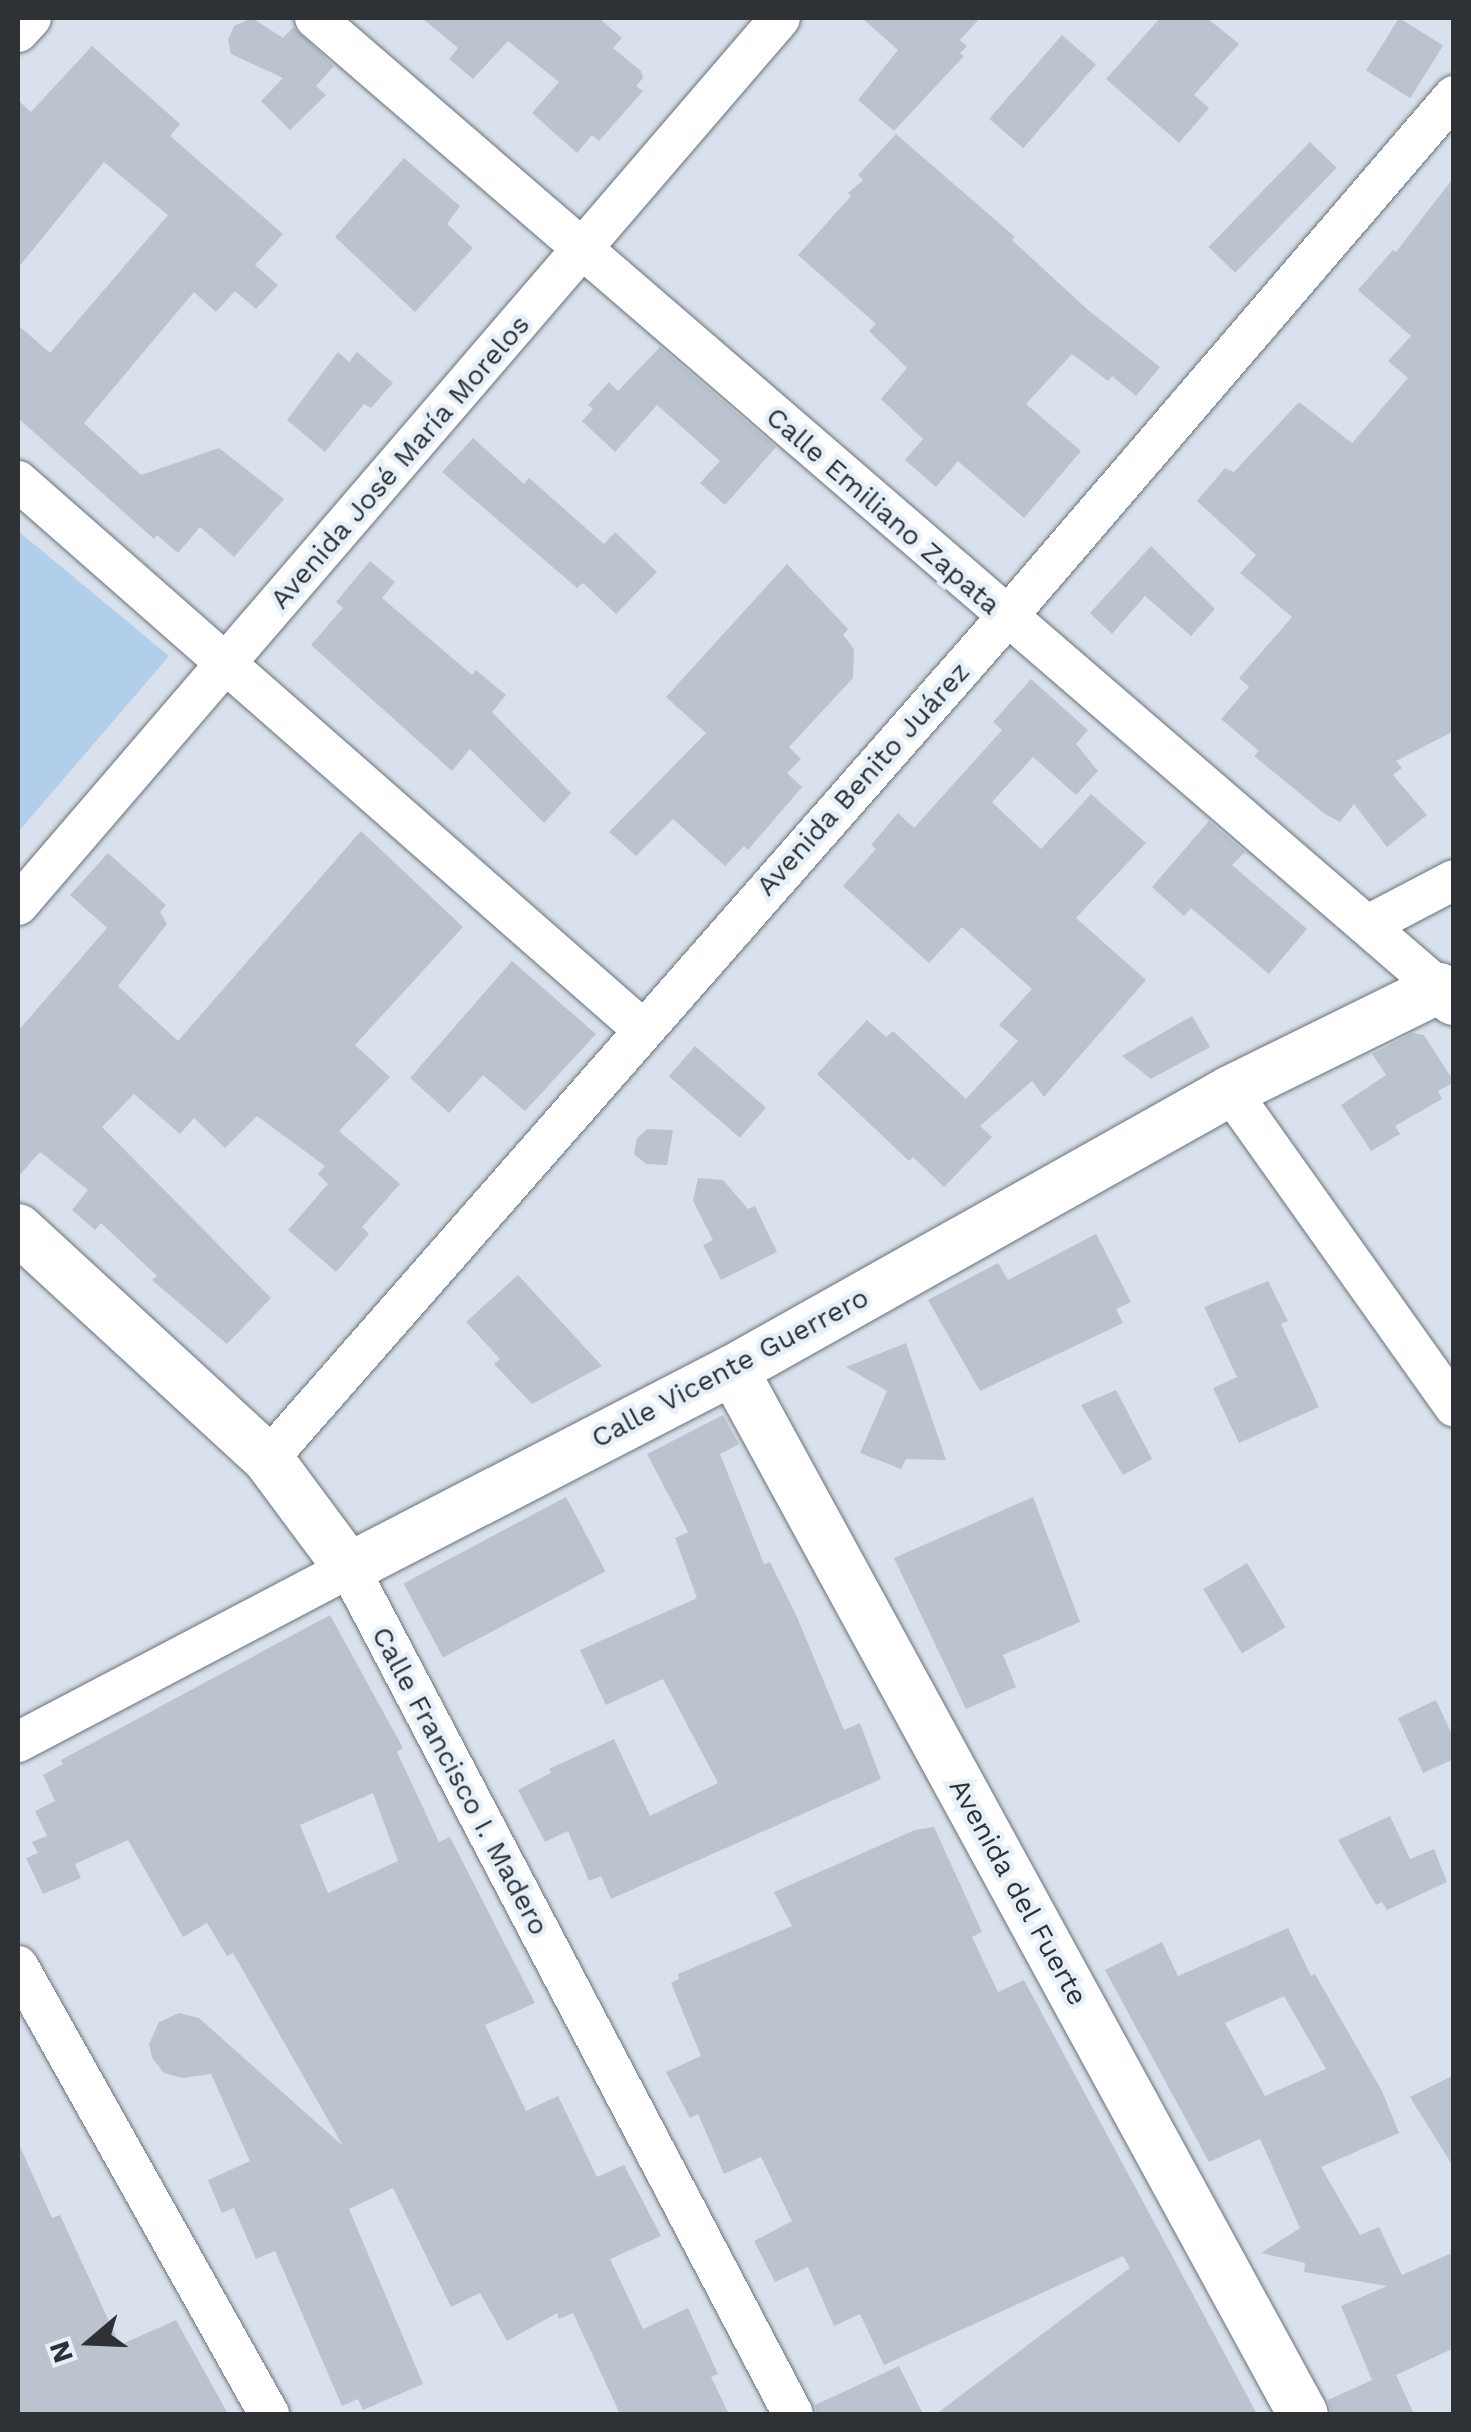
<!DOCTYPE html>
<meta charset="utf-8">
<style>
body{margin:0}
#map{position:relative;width:1471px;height:2432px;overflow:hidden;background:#d9e2ec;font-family:"Work Sans",sans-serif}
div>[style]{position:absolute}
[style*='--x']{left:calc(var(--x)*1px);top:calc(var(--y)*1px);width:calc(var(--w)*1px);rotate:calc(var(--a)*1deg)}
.green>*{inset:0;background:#b1ceea}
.building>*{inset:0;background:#bbc4ce;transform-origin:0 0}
.roads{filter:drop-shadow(0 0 2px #6a727b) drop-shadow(0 0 2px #6a727b)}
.minor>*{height:40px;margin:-20px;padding:0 20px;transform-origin:20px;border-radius:20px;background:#fff}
.tertiary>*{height:50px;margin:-25px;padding:0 25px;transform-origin:25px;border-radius:25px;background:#fff}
span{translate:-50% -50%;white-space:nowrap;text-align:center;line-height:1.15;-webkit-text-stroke:9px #e6f0f9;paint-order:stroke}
.street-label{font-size:28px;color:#2e3135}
.frame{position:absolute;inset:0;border:20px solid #2e3135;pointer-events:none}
.north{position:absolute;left:40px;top:2292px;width:100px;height:100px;-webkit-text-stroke:8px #e6f0f9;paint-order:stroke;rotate:251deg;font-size:28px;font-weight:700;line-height:40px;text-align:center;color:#2e3135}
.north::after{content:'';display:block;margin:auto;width:35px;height:45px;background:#2e3135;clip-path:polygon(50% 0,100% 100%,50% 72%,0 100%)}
</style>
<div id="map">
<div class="green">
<div style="clip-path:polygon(18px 531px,169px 656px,18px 832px)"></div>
</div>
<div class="building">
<div style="clip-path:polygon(252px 18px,283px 38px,293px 27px,334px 66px,316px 86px,326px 95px,290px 130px,261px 101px,283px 78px,231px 54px,228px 40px,234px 26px)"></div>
<div style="clip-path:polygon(422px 18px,599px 18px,622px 38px,613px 48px,641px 71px,643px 78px,636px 86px,643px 91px,599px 141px,592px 135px,577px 153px,532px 113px,559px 82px,508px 41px,473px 79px,449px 59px,458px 48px)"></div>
<div style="clip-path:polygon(862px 18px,980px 18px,960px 40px,967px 46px,960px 53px,964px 56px,894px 131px,858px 100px,898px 50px)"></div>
<div style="clip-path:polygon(1160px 18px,1207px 18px,1239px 44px,1194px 95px,1209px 108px,1179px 143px,1106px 79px)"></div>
<div style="left:1399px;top:18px;width:52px;height:62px;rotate:32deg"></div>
<div style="left:1062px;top:35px;width:45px;height:111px;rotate:41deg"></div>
<div style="clip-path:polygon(92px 46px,180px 124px,170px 136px,283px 234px,255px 265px,278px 285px,256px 309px,235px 291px,216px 312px,194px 292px,84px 423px,141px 475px,219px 448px,284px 499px,234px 557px,200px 527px,178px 553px,157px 535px,154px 539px,18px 418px,18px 325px,50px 353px,168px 215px,104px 162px,18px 268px,18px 100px,31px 112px)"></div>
<div style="clip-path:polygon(896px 134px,1015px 237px,1012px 240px,1088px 310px,1160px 367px,1136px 396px,1112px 376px,1108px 381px,1072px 354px,1026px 404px,1081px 451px,1024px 518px,958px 461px,936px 487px,905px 460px,923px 439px,881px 399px,907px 368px,869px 331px,876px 324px,798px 255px,851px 196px,848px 193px,863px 180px,858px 175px)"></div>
<div style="left:1310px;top:142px;width:37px;height:146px;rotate:44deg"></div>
<div style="clip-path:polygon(404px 158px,460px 206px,447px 224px,473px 248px,415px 312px,335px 237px)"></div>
<div style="clip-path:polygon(1454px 177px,1454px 731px,1396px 761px,1402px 768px,1393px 775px,1427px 815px,1387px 847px,1354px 804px,1340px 822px,1325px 814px,1254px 756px,1259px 751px,1221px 719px,1249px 687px,1239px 678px,1292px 617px,1240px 573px,1256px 555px,1197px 501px,1225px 468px,1234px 472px,1299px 402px,1352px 443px,1408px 378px,1388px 361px,1411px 336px,1358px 290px,1393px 250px,1396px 252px)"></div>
<div style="clip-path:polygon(660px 347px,776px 447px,725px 505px,700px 483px,720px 461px,657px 405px,615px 452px,582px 421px,593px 409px,588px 405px,609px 382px,618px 391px)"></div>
<div style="clip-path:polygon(338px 352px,349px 362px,357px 352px,393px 383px,371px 408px,364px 404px,325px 452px,287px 420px)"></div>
<div style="clip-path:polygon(473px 438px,524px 484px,529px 478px,604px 544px,615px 532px,657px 572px,616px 614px,583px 583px,577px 588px,442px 472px)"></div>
<div style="clip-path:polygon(1151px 546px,1215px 609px,1191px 636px,1145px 596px,1112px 634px,1090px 613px)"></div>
<div style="clip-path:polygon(370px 561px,395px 582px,382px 598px,472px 675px,476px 670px,506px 695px,492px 712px,571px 793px,544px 823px,470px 749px,452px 771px,311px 645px,343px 608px,336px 602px)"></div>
<div style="clip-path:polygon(787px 564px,848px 629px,843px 635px,854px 649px,853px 678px,789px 747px,801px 759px,787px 773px,802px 787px,748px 850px,744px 846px,725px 866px,673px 819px,636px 856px,609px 832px,706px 733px,666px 697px)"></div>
<div style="clip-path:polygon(1031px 679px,1088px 730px,1076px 744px,1098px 771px,1076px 795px,1033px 757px,992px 802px,1041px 849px,1091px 794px,1146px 843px,1076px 918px,1146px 980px,1044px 1097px,1032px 1081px,980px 1126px,992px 1137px,944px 1187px,913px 1157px,909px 1161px,817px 1074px,867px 1020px,886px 1037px,893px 1031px,966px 1099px,1018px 1041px,999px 1025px,1032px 989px,962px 927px,929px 963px,843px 886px,876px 849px,871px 845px,898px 813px,914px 828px,1002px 730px,993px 722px)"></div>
<div style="clip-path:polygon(1209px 821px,1245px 852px,1232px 865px,1307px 929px,1269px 974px,1191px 908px,1184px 916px,1152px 887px)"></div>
<div style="clip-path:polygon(361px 831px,463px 927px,355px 1045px,390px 1077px,339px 1131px,400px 1184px,362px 1227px,369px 1234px,336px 1272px,288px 1230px,328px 1184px,318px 1174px,325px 1166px,257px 1116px,225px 1148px,194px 1118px,180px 1134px,134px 1094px,102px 1127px,271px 1298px,227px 1344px,152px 1280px,157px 1276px,101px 1223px,95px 1230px,72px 1210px,88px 1190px,40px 1152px,18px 1177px,18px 1031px,107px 928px,70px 895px,108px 853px,166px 905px,160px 912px,167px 924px,118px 986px,178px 1041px)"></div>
<div style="clip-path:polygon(512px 961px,596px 1034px,525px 1111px,483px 1075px,449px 1113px,410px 1078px)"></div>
<div style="clip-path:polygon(1192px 1016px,1210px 1047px,1151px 1079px,1122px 1056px)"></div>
<div style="clip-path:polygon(1412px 1033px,1424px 1035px,1454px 1082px,1438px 1091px,1442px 1099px,1395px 1126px,1400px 1134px,1371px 1151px,1341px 1105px,1386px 1075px,1372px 1054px)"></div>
<div style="left:695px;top:1046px;width:94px;height:40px;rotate:41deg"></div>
<div style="clip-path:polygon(647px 1129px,673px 1130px,667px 1165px,646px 1164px,634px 1154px,637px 1138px)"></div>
<div style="clip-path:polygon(698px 1178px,723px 1180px,748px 1209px,755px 1206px,777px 1252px,721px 1280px,703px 1245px,713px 1240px,693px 1201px)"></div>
<div style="clip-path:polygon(1096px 1234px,1131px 1302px,1116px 1309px,1123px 1323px,980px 1391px,928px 1300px,998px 1263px,1008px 1280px)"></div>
<div style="clip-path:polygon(518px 1275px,602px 1366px,532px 1404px,494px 1364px,500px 1359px,466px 1322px)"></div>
<div style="clip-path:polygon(1268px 1281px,1288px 1321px,1281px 1324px,1319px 1407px,1239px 1443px,1213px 1388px,1237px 1377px,1204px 1307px)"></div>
<div style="clip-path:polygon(906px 1343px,946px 1460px,906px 1459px,901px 1469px,860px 1453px,887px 1391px,846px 1367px)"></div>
<div style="clip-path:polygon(1116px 1390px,1152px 1459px,1123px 1475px,1081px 1405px)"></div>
<div style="clip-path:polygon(723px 1415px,739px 1444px,720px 1454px,764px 1564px,770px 1562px,797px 1617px,844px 1730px,860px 1723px,881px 1779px,611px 1899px,601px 1876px,589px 1881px,568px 1831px,545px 1842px,518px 1790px,551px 1773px,549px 1769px,614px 1739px,650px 1816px,718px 1783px,663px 1679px,606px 1705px,580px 1650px,697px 1598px,675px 1538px,688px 1532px,647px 1454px)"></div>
<div style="left:566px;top:1497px;width:84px;height:184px;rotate:62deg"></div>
<div style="clip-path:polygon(1033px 1497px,1080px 1622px,1003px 1655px,1016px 1687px,966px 1709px,894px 1558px)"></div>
<div style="left:1247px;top:1563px;width:75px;height:51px;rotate:59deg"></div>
<div style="clip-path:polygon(evenodd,330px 1615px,403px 1748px,397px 1752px,439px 1842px,450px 1837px,535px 2003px,485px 2025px,526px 2111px,558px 2096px,597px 2177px,624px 2165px,661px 2236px,610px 2259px,643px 2329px,688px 2308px,718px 2374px,711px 2377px,729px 2414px,620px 2414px,573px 2313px,559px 2319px,557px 2313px,507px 2341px,480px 2293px,451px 2307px,393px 2188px,349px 2209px,423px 2384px,363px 2410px,358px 2399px,342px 2406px,275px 2251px,256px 2259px,234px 2208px,222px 2213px,208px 2180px,250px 2161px,211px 2074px,182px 2078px,164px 2073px,152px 2058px,149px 2044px,159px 2022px,179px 2013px,199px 2018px,343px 2146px,233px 1953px,227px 1956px,207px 1923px,183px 1937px,128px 1840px,75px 1864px,81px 1878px,43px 1894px,26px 1858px,38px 1853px,32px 1842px,47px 1836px,35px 1811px,55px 1801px,43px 1775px,63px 1764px,61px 1760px,330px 1615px,373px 1793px,398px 1861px,328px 1893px,300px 1825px,373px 1793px)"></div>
<div style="clip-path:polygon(1436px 1700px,1454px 1739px,1454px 1759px,1423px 1773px,1398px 1718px)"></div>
<div style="clip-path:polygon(1390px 1816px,1410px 1859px,1434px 1849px,1447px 1882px,1387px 1910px,1382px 1902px,1376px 1905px,1338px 1840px)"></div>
<div style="clip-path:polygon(934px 1827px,982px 1932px,972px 1937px,998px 1992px,1024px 1980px,1257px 2414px,936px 2414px,1130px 2268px,1123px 2256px,884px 2365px,860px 2314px,834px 2326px,808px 2267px,775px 2282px,754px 2241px,792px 2221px,761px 2157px,724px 2174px,698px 2114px,690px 2118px,666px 2072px,701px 2056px,671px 1983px,679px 1979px,678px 1974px,792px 1926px,774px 1892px,915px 1830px)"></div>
<div style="clip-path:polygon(evenodd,1288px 1928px,1311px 1976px,1315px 1974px,1382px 2091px,1399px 2133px,1321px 2167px,1360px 2235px,1379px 2227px,1402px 2275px,1454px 2252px,1454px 2348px,1396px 2375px,1414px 2414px,1332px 2414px,1328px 2400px,1372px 2380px,1341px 2306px,1387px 2286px,1304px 2272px,1305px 2263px,1261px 2253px,1300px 2228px,1260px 2139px,1209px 2162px,1105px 1970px,1162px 1942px,1178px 1976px,1288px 1928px,1284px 1996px,1326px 2069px,1265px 2096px,1225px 2023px,1284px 1996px)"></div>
<div style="clip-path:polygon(1454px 2075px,1454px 2168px,1410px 2097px)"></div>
<div style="clip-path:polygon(18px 2142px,52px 2218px,60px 2215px,120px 2345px,176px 2320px,228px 2414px,18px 2414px)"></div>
<div style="clip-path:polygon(899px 2366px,923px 2414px,817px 2414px,815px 2405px)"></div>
</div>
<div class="roads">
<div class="minor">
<div style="--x:315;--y:18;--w:1485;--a:40.79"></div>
<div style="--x:18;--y:32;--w:19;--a:-47"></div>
<div style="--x:18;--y:481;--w:829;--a:41.28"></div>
<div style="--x:18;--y:905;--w:1169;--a:-49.33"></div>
<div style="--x:1368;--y:925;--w:97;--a:-27.6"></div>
<div style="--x:1230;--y:1091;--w:387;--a:54.6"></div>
<div style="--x:268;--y:1459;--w:1119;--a:-48.73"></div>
<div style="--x:1006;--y:618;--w:688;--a:-49.36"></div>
<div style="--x:18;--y:1742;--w:374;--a:-27.7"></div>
<div style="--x:349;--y:1568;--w:955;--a:62.31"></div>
<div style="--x:18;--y:1966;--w:514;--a:60.74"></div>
</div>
<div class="tertiary">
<div style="--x:18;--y:1229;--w:340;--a:42.6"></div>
<div style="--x:268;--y:1459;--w:136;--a:53.4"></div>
<div style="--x:349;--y:1568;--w:432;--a:-27.3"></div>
<div style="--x:733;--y:1370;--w:570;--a:-29.31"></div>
<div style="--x:1230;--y:1091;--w:233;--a:-26.2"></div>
<div style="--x:1439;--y:988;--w:19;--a:39"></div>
<div style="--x:733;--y:1370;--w:1189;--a:61.37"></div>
</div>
</div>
<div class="street-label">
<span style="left:400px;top:462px;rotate:-49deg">Avenida José María Morelos</span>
<span style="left:883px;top:511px;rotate:41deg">Calle Emiliano Zapata</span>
<span style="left:863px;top:779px;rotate:-48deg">Avenida Benito Juárez</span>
<span style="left:730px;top:1368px;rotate:-28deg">Calle Vicente Guerrero</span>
<span style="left:460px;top:1781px;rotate:62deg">Calle Francisco I. Madero</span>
<span style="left:1018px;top:1892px;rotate:61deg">Avenida del Fuerte</span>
</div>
<div class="frame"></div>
<div class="north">N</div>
</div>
